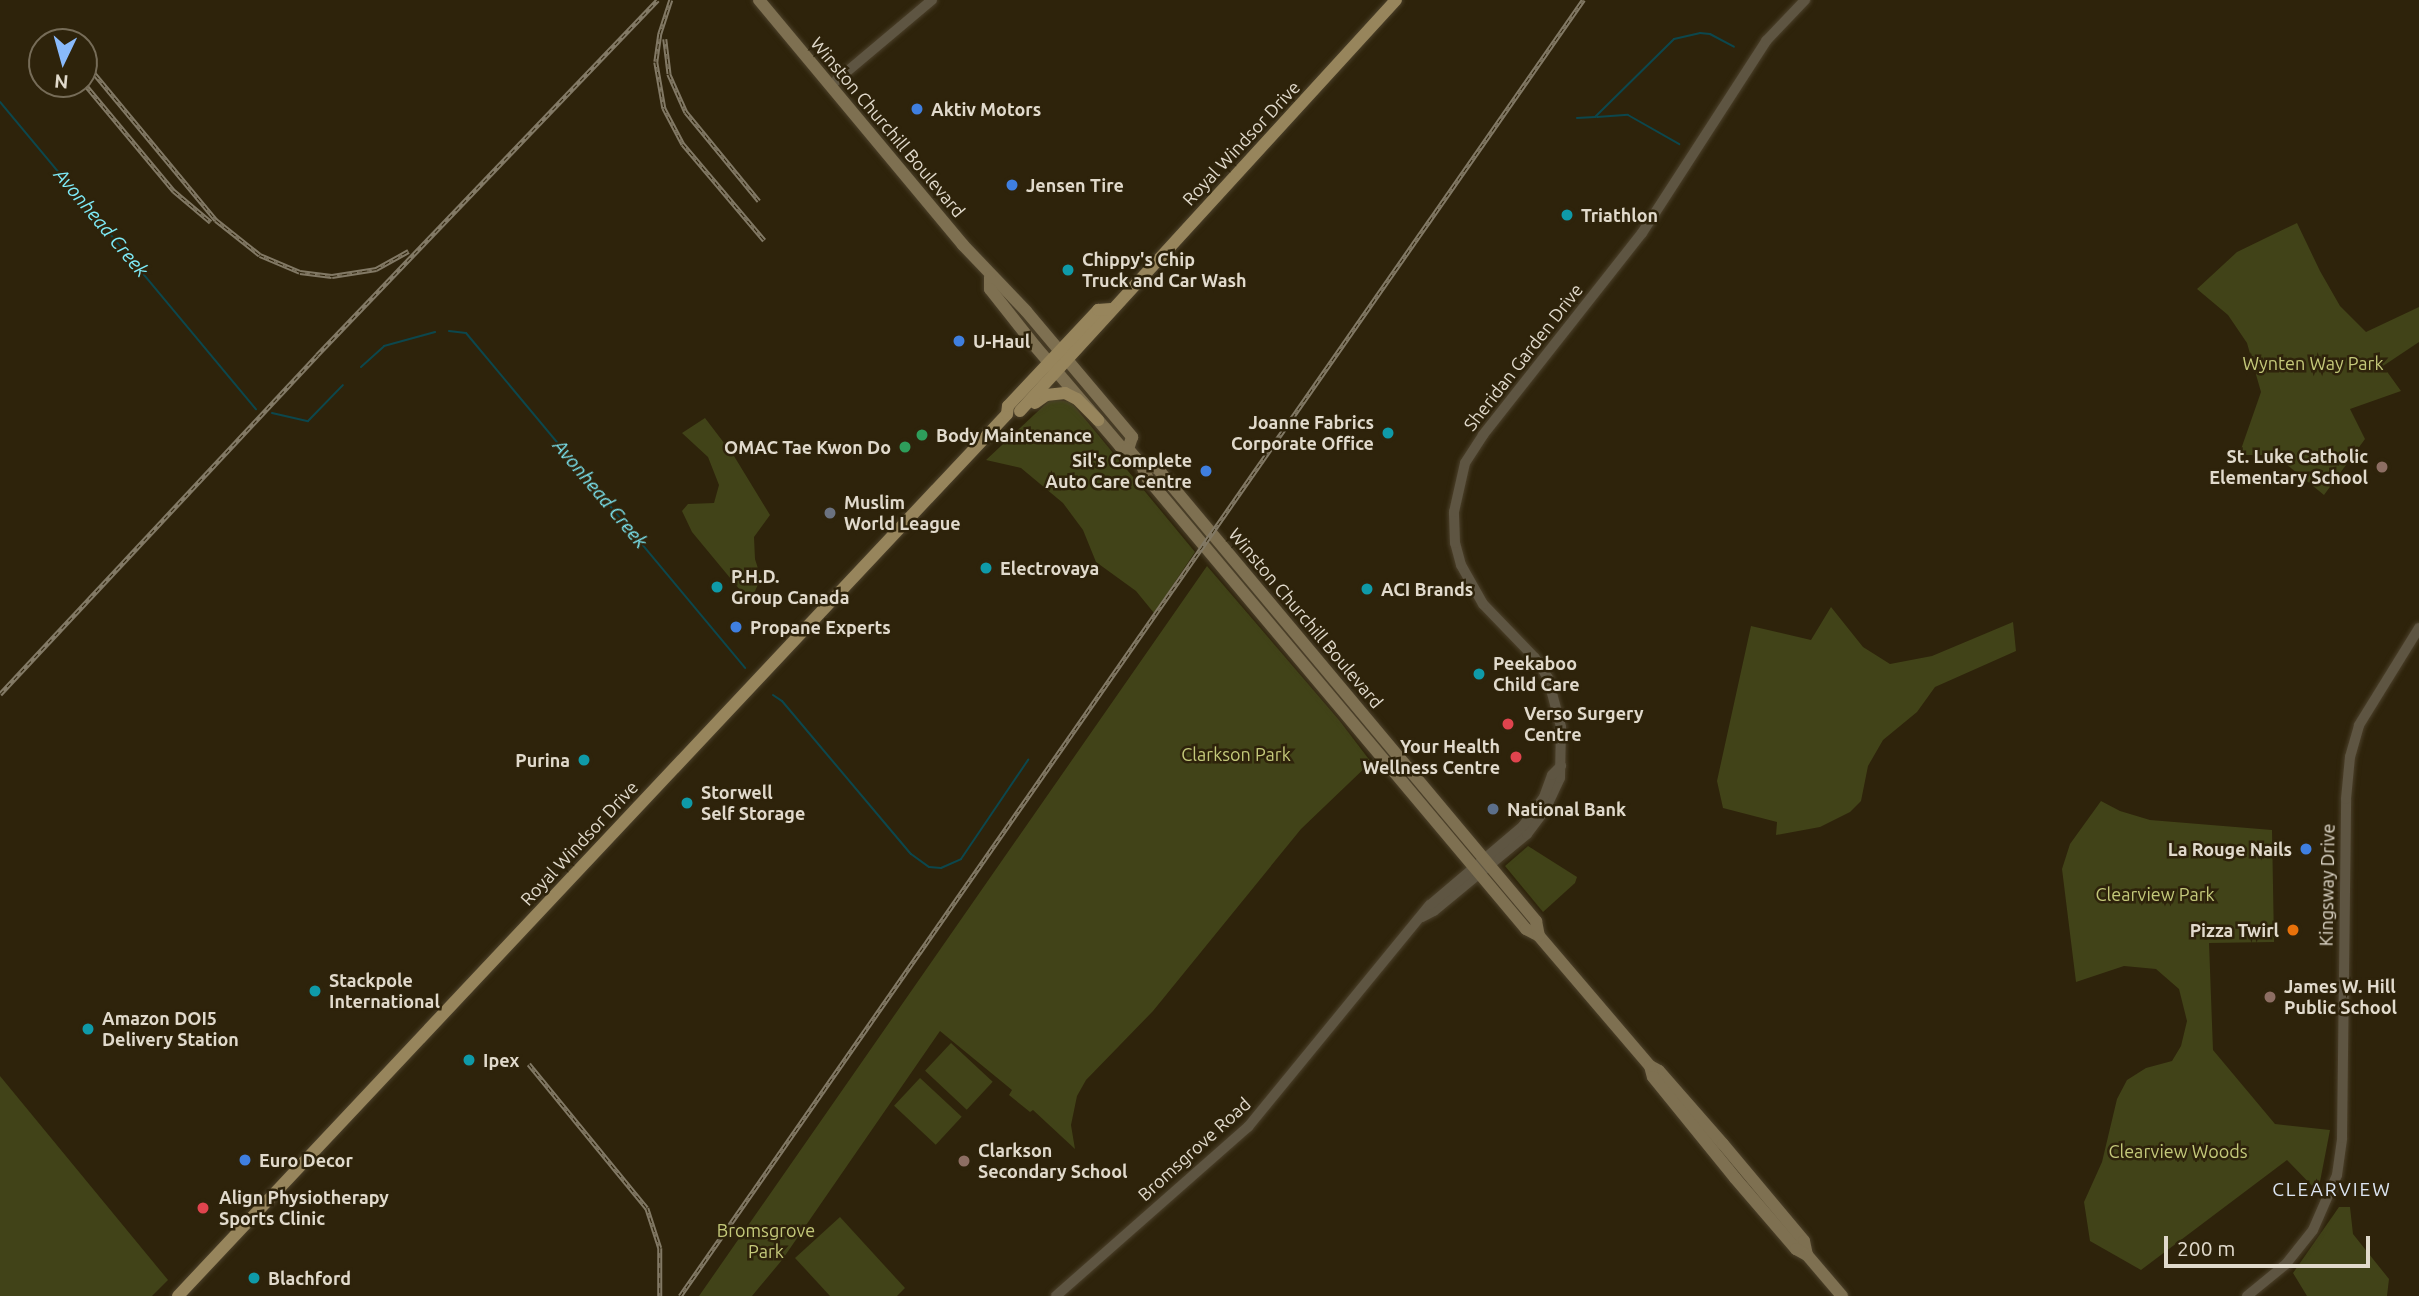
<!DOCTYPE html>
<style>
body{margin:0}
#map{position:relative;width:2419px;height:1296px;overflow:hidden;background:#2e230b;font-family:Ubuntu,sans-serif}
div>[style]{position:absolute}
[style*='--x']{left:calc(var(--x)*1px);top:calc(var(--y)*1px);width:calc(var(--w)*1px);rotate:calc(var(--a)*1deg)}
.green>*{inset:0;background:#414318;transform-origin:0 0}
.stream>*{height:2px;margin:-1px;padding:0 1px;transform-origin:1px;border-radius:1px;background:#0c474d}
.roads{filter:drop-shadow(0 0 2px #4b402a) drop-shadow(0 0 2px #4b402a)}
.tertiary>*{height:10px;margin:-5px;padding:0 5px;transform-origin:5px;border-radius:5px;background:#5e5542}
.secondary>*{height:12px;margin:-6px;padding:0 6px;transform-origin:6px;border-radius:6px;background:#7e7051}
.primary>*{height:12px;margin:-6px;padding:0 6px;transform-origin:6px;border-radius:6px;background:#97855c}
.rail>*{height:4.5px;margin-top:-2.25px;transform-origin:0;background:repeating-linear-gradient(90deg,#2e230b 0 5px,#827965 0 10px);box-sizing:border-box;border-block:2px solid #827965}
.dots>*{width:19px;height:19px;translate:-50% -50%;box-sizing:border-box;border:4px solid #2e230b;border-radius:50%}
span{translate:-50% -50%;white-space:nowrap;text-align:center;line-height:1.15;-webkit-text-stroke:5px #2e230b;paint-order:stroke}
.poi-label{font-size:18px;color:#e1dacc;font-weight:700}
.left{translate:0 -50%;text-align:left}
.right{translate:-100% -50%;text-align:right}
.street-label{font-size:18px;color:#e1dacc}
.park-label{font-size:18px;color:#c4c97a}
.water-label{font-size:19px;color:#7eebf8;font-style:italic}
.neighbourhood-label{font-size:19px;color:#dce5f2;letter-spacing:2px}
.north{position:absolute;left:28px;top:28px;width:70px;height:70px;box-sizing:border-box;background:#2e230b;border:2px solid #766c58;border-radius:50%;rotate:185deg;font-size:19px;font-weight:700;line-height:28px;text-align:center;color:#e1dacc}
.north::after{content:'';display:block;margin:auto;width:24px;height:32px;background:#89bafc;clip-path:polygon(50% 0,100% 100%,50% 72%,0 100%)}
.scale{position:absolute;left:2164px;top:1236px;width:206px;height:32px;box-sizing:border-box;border:4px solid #e1dacc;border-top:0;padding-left:9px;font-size:21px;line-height:24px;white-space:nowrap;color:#e1dacc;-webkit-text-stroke:5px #2e230b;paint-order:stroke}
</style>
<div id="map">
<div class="green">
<div style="clip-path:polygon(2297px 223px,2320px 271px,2340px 306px,2366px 332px,2419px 307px,2419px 342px,2383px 366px,2401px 391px,2350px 409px,2365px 439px,2324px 495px,2275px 455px,2239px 455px,2261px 392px,2247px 343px,2228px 315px,2197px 289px,2237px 252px)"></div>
<div style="clip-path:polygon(1051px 399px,1071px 402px,1195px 552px,1154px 613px,1136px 591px,1096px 562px,1083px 530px,1063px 503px,1021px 468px,986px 460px)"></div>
<div style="clip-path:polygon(705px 418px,734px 456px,770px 515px,754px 537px,755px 559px,761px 578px,750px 602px,692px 532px,682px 511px,688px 504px,714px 503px,719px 485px,708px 457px,682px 433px)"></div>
<div style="clip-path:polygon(1207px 566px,1339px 720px,1371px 762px,1301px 829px,1153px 1011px,1086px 1080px,1077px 1096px,1071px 1125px,1075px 1149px,1033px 1110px,1030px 1112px,1009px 1095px,1012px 1090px,940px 1031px,782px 1260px,752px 1296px,699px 1296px)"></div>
<div style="clip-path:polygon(1831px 607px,1863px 647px,1890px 664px,1932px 656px,2013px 622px,2016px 651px,1935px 687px,1917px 712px,1883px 740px,1868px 766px,1861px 801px,1850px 812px,1820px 827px,1776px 835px,1777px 822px,1723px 808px,1717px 781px,1751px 626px,1811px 640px)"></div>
<div style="clip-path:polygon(2101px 801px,2120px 811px,2150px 820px,2272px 830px,2274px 942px,2209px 943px,2213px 1050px,2275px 1124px,2330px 1130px,2318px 1192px,2287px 1160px,2141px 1270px,2090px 1241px,2084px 1202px,2102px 1162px,2117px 1099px,2127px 1080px,2146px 1068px,2172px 1061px,2181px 1046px,2187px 1021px,2179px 989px,2156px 969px,2124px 966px,2076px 982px,2062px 869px,2070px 844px)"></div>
<div style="clip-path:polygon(1528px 846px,1577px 877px,1575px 883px,1543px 912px,1505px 866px)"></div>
<div style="left:951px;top:1043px;width:57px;height:38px;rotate:43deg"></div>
<div style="clip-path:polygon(0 1076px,168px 1280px,152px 1296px,0 1296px)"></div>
<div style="left:920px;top:1078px;width:57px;height:38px;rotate:43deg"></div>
<div style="clip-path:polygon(2339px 1207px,2350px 1207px,2353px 1234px,2389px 1279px,2387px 1296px,2307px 1296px,2293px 1273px)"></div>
<div style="clip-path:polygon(840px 1217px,905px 1288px,897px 1296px,830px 1296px,795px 1258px)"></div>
</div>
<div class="stream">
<div style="--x:0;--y:102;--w:400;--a:50.2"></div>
<div style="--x:1597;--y:117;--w:31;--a:-4"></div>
<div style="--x:1628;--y:115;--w:59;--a:29.6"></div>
<div style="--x:1577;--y:118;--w:18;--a:-3"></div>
<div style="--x:1595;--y:117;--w:111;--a:-44.6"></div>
<div style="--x:1674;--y:39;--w:27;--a:-13"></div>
<div style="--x:1700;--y:33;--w:10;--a:6"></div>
<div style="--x:1710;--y:34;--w:27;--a:28"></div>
<div style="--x:449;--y:331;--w:17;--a:7"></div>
<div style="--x:466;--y:333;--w:436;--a:50.2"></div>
<div style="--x:361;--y:367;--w:31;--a:-42"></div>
<div style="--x:384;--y:346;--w:53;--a:-15.4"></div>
<div style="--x:272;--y:413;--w:37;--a:13"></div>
<div style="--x:308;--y:421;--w:50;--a:-45.8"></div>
<div style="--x:773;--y:695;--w:11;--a:34"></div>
<div style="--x:782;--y:701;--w:200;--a:49.9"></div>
<div style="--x:911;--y:854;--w:22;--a:36"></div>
<div style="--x:929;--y:867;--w:12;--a:5"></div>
<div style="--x:941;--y:868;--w:22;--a:-24"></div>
<div style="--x:961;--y:859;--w:120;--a:-55.9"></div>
</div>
<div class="roads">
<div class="tertiary">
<div style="--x:831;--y:85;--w:132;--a:-40.1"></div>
<div style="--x:1422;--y:917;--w:13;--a:-27"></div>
<div style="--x:1434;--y:911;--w:121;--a:-39.6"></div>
<div style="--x:1527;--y:834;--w:30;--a:-53"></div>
<div style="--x:1545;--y:810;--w:35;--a:-65"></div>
<div style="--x:1560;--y:778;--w:51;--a:-88.9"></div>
<div style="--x:1561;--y:727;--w:51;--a:-104.9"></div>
<div style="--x:1548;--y:678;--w:24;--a:-123"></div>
<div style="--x:1535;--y:658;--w:75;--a:-133.9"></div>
<div style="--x:1483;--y:604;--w:45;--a:-119.4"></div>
<div style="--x:1461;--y:565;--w:23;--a:-105"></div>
<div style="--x:1455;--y:543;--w:31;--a:-92"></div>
<div style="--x:1454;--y:512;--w:50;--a:-77.3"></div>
<div style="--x:1465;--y:463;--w:33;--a:-57"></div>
<div style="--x:1483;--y:435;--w:257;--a:-51.8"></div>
<div style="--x:1642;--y:233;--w:229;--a:-57.1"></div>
<div style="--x:1766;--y:41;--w:57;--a:-46.4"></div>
<div style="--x:1056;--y:1296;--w:256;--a:-41.4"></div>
<div style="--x:1248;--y:1127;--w:287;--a:-50.7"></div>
<div style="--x:1430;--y:905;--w:122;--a:-40.3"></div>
<div style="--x:1523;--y:826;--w:36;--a:-54"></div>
<div style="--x:1544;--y:797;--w:23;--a:-70"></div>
<div style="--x:1552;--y:775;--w:13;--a:-45"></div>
<div style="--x:2247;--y:1296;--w:50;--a:-39.4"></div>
<div style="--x:2286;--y:1264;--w:43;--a:-51.5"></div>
<div style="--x:2313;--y:1230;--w:60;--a:-66.4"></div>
<div style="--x:2337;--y:1175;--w:37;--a:-82"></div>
<div style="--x:2342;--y:1138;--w:339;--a:-89.3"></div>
<div style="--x:2346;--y:799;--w:42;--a:-84.6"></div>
<div style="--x:2350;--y:757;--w:33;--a:-74"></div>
<div style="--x:2359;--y:725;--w:114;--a:-58.3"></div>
</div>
<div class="secondary">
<div style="--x:759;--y:0;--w:319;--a:50.2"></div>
<div style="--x:963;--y:245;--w:91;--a:46.3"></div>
<div style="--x:1026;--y:311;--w:165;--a:49.9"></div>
<div style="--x:1132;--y:437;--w:13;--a:108"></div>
<div style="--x:990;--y:277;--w:12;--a:90"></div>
<div style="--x:990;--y:289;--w:73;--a:51.7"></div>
<div style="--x:1035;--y:346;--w:131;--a:49.6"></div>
<div style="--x:1120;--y:446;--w:9;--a:21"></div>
<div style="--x:1128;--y:449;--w:20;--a:49"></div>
<div style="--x:1141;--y:464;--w:17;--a:65"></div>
<div style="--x:1148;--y:479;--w:588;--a:49.97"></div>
<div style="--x:1526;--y:929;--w:15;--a:28"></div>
<div style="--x:1539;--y:936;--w:171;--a:49.5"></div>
<div style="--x:1650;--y:1066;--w:10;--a:29"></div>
<div style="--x:1659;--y:1071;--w:97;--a:48.8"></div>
<div style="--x:1723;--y:1144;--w:126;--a:50.1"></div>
<div style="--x:1804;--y:1241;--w:14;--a:78"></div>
<div style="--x:1141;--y:464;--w:16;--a:14"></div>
<div style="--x:1157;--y:468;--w:591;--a:50.08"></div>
<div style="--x:1536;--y:921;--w:15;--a:79"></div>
<div style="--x:1650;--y:1066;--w:11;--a:75"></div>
<div style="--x:1653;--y:1077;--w:130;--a:50.9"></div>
<div style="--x:1735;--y:1178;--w:94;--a:49.3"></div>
<div style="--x:1796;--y:1249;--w:13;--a:29"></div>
<div style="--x:1807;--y:1255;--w:54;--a:49.5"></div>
</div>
<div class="primary">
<div style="--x:1035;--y:403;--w:14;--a:-36"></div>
<div style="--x:1046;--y:395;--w:19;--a:-6"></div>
<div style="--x:1065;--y:393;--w:13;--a:27"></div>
<div style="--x:1077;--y:399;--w:30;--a:45"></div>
<div style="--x:1020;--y:411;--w:557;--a:-47.55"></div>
<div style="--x:178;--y:1296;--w:1210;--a:-46.77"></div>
<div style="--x:1007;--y:414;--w:8;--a:-83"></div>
<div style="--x:1008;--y:406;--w:132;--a:-46.8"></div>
<div style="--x:1098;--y:310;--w:13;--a:-4"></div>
</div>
</div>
<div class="rail">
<div style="--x:671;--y:0;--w:36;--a:108"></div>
<div style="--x:660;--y:34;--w:28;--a:98"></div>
<div style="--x:656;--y:62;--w:47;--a:80.1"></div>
<div style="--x:664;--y:108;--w:41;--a:62.2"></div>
<div style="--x:683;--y:144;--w:126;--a:49.8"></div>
<div style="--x:665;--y:39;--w:35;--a:83"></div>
<div style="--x:669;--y:74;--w:42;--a:65.9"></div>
<div style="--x:686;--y:112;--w:115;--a:50.6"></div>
<div style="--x:89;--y:67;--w:199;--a:50.3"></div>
<div style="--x:216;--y:220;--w:56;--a:38.5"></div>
<div style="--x:260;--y:255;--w:43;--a:23"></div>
<div style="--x:300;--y:272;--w:32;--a:7"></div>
<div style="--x:332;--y:276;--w:45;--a:-9"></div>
<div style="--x:376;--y:269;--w:37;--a:-29"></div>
<div style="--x:84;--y:83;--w:141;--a:50.2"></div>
<div style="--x:174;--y:191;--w:48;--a:40"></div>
<div style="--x:0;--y:694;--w:464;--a:-46.9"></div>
<div style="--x:317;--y:355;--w:492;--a:-46.2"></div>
<div style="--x:529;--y:1064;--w:186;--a:50.7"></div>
<div style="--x:647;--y:1208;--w:42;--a:72"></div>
<div style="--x:660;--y:1248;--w:48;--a:90"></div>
<div style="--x:680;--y:1296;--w:1580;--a:-55.13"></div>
</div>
<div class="dots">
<div style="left:917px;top:109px;background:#3f7fe0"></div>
<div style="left:1012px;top:185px;background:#3f7fe0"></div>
<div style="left:1567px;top:215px;background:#0f9aa8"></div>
<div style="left:1068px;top:270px;background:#0f9aa8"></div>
<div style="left:959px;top:341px;background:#3f7fe0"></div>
<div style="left:1388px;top:433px;background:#0f9aa8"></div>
<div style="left:922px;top:435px;background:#2e9e5b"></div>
<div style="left:905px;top:447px;background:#2e9e5b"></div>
<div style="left:2382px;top:467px;background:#8d6e63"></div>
<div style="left:1206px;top:471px;background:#3f7fe0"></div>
<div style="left:830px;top:513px;background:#6b7280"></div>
<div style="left:986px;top:568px;background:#0f9aa8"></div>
<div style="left:717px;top:587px;background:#0f9aa8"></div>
<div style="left:1367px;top:589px;background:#0f9aa8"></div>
<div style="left:736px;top:627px;background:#3f7fe0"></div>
<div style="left:1479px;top:674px;background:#0f9aa8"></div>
<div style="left:1508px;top:724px;background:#e0444e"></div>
<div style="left:1516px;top:757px;background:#e0444e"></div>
<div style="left:584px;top:760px;background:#0f9aa8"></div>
<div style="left:687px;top:803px;background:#0f9aa8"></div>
<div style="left:1493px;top:809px;background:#5c6f8a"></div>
<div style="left:2306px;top:849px;background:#3f7fe0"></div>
<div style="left:2293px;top:930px;background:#e8710a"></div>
<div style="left:315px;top:991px;background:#0f9aa8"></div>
<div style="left:2270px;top:997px;background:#8d6e63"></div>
<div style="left:88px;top:1029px;background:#0f9aa8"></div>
<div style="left:469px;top:1060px;background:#0f9aa8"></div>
<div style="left:245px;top:1160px;background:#3f7fe0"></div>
<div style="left:964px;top:1161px;background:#8d6e63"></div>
<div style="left:203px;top:1208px;background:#e0444e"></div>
<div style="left:254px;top:1278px;background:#0f9aa8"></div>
</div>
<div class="poi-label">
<span class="left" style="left:931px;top:109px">Aktiv Motors</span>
<span class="left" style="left:1026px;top:185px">Jensen Tire</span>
<span class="left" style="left:1581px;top:215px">Triathlon</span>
<span class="left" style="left:1082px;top:270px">Chippy's Chip<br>Truck and Car Wash</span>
<span class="left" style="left:973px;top:341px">U-Haul</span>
<span class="right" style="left:1374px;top:433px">Joanne Fabrics<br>Corporate Office</span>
<span class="left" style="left:936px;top:435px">Body Maintenance</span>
<span class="right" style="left:891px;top:447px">OMAC Tae Kwon Do</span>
<span class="right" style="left:2368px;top:467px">St. Luke Catholic<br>Elementary School</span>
<span class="right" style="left:1192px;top:471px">Sil's Complete<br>Auto Care Centre</span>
<span class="left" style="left:844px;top:513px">Muslim<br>World League</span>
<span class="left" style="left:1000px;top:568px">Electrovaya</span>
<span class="left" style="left:731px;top:587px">P.H.D.<br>Group Canada</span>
<span class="left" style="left:1381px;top:589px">ACI Brands</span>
<span class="left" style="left:750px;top:627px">Propane Experts</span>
<span class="left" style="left:1493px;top:674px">Peekaboo<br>Child Care</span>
<span class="left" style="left:1524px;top:724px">Verso Surgery<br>Centre</span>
<span class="right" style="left:1500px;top:757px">Your Health<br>Wellness Centre</span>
<span class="right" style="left:570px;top:760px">Purina</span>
<span class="left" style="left:701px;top:803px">Storwell<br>Self Storage</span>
<span class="left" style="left:1507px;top:809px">National Bank</span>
<span class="right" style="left:2292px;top:849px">La Rouge Nails</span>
<span class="right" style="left:2279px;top:930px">Pizza Twirl</span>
<span class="left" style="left:329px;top:991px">Stackpole<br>International</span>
<span class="left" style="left:2284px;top:997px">James W. Hill<br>Public School</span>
<span class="left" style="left:102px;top:1029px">Amazon DOI5<br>Delivery Station</span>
<span class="left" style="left:483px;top:1060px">Ipex</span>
<span class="left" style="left:978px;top:1161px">Clarkson<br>Secondary School</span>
<span class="left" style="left:259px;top:1160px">Euro Decor</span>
<span class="left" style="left:219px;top:1208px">Align Physiotherapy<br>Sports Clinic</span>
<span class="left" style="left:268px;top:1278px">Blachford</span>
</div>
<div class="street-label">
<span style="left:888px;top:127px;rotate:50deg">Winston Churchill Boulevard</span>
<span style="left:1241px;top:143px;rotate:-47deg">Royal Windsor Drive</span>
<span style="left:1523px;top:357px;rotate:-52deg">Sheridan Garden Drive</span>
<span style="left:1306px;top:618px;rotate:50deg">Winston Churchill Boulevard</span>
<span style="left:579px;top:843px;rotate:-47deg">Royal Windsor Drive</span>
<span style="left:2327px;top:885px;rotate:-89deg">Kingsway Drive</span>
<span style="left:1194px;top:1149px;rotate:-42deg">Bromsgrove Road</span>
</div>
<div class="park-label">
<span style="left:2313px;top:363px">Wynten Way Park</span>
<span style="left:1236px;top:754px">Clarkson Park</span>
<span style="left:2155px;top:894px">Clearview Park</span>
<span style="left:2178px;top:1151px">Clearview Woods</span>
<span style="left:766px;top:1241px">Bromsgrove<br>Park</span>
</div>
<div class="water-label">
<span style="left:101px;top:223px;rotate:50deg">Avonhead Creek</span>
<span style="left:600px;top:494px;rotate:50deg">Avonhead Creek</span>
</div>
<div class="neighbourhood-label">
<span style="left:2332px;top:1190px">CLEARVIEW</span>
</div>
<div class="north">N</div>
<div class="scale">200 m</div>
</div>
